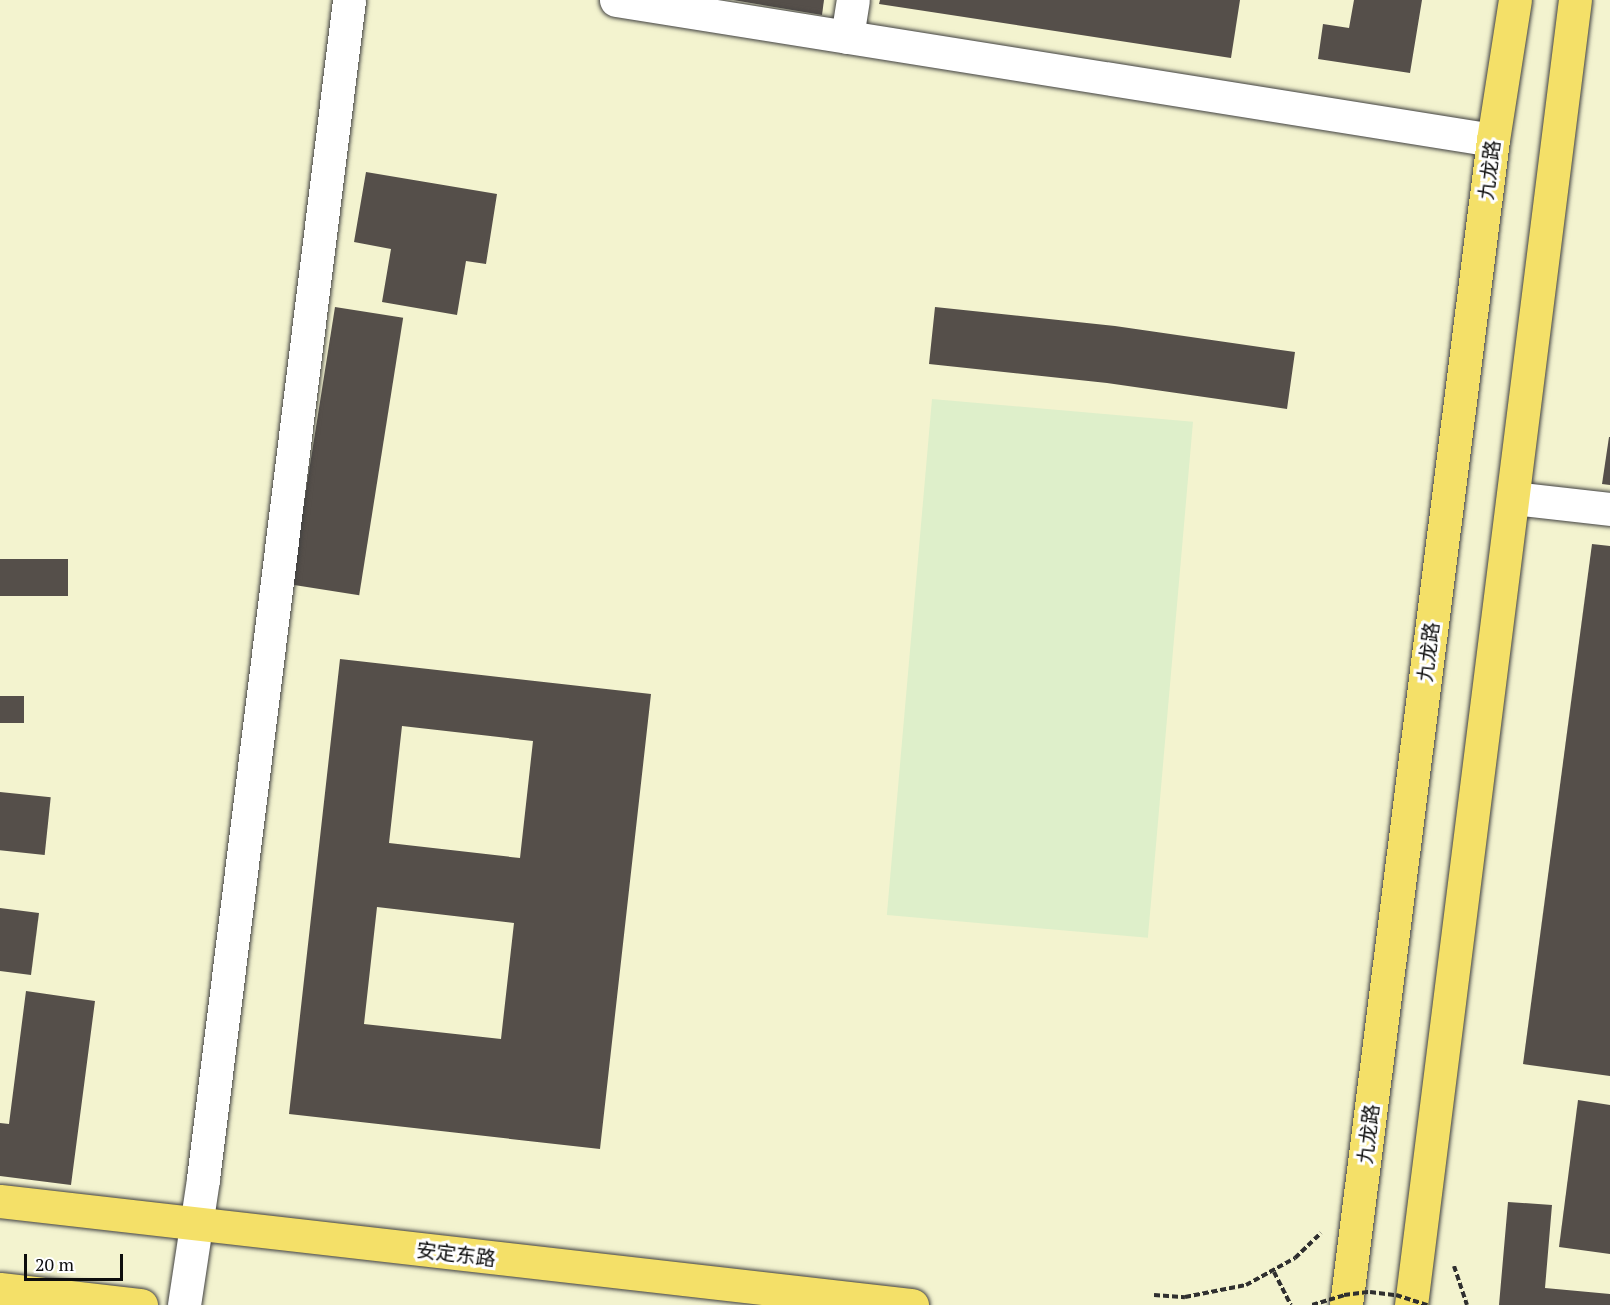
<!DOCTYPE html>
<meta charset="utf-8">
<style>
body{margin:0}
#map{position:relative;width:1610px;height:1305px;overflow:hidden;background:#fefded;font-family:"PT Serif","Noto Sans SC",serif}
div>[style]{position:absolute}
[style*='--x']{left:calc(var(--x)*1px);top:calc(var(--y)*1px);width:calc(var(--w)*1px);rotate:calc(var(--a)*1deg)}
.farmland>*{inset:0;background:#f3f3cf;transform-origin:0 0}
.pitch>*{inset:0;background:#deefca;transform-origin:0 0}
.building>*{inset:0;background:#554f4a;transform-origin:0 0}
.path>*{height:4px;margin-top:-2px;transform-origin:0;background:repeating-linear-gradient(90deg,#2f2f2f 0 6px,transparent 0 9px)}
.roads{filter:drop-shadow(0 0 2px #404040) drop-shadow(0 0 2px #404040)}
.minor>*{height:33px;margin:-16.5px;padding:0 16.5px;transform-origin:16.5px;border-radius:16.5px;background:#fff}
.major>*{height:33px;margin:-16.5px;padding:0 16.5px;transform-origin:16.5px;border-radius:16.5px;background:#f4e068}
.path-bridge>*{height:4px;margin-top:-2px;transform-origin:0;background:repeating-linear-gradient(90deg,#2f2f2f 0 6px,transparent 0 9px)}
span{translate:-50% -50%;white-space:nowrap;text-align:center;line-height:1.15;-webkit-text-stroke:6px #fff;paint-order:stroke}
.street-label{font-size:20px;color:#0d0d0d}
.scale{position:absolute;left:24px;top:1254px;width:99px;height:27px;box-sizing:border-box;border:3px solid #0d0d0d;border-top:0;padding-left:8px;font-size:18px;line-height:21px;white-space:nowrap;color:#0d0d0d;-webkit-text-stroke:4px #fff;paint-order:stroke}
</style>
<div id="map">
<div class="farmland">
<div style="left:0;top:0;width:1610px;height:1305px"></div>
</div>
<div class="pitch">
<div style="left:932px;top:399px;width:262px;height:518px;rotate:5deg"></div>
</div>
<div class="building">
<div style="clip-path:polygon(733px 0,824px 0,822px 15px)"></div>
<div style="clip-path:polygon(880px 0,1240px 0,1231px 58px,879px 4px)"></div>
<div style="clip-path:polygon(1354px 0,1422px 0,1410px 73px,1318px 59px,1323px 24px,1349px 28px)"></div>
<div style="clip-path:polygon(366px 172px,497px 194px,486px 264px,466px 261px,457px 315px,382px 302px,391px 249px,354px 242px)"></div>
<div style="left:335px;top:307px;width:69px;height:281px;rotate:9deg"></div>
<div style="clip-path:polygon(935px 307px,1115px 326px,1295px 352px,1287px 409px,1107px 383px,929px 364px)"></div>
<div style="clip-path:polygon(1609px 437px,1610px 437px,1610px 485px,1602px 484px)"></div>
<div style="clip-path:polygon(1592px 544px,1610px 546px,1610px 1076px,1523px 1064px)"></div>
<div style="left:0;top:559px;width:68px;height:37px"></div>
<div style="clip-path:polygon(evenodd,340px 659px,651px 694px,600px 1149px,289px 1114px,340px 659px,402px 726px,533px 741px,520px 858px,389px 843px,402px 726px,340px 659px,377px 907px,514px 923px,501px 1039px,364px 1024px,377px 907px)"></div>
<div style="left:0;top:696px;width:24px;height:27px"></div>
<div style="left:0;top:792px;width:51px;height:58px;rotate:6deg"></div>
<div style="clip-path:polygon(0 908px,39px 913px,31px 975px,0 971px)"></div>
<div style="clip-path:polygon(26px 991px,95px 1001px,71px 1185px,0 1176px,0 1123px,9px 1124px)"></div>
<div style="clip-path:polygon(1578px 1100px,1610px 1105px,1610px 1254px,1559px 1247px)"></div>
<div style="clip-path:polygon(1508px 1202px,1552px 1205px,1545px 1288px,1610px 1294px,1610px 1305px,1499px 1305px)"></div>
</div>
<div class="path">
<div style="--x:1454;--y:1266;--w:41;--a:71.6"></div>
<div style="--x:1274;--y:1272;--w:37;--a:63"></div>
<div style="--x:1154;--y:1295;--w:31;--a:4"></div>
<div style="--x:1185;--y:1297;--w:62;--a:-11.1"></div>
<div style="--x:1246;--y:1285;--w:56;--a:-28.9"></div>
<div style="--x:1295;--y:1258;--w:36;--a:-44"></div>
</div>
<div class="roads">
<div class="minor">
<div style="--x:616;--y:0;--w:888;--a:9.07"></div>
<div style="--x:847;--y:37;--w:37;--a:-81"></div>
<div style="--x:1513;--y:498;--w:98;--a:6.5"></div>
<div style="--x:184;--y:1305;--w:127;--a:-81.4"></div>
<div style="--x:203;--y:1179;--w:1188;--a:-82.94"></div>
</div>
<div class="major">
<div style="--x:0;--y:1201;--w:918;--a:6.51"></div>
<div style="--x:0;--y:1289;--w:142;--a:6.5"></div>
<div style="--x:1346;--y:1305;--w:1174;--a:-82.81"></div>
<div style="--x:1493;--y:140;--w:142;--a:-81.1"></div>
<div style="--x:1411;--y:1305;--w:1315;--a:-82.84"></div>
</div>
</div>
<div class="path-bridge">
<div style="--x:1312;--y:1305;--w:34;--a:-17"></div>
<div style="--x:1344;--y:1295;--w:26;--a:-7"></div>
<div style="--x:1370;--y:1292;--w:26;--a:7"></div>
<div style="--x:1396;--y:1295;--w:33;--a:18"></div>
</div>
<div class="street-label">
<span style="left:1489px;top:170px;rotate:-83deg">九龙路</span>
<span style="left:1428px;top:652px;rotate:-83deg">九龙路</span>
<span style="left:1368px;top:1134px;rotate:-83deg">九龙路</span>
<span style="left:456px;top:1254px;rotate:7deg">安定东路</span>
</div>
<div class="scale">20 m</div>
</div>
